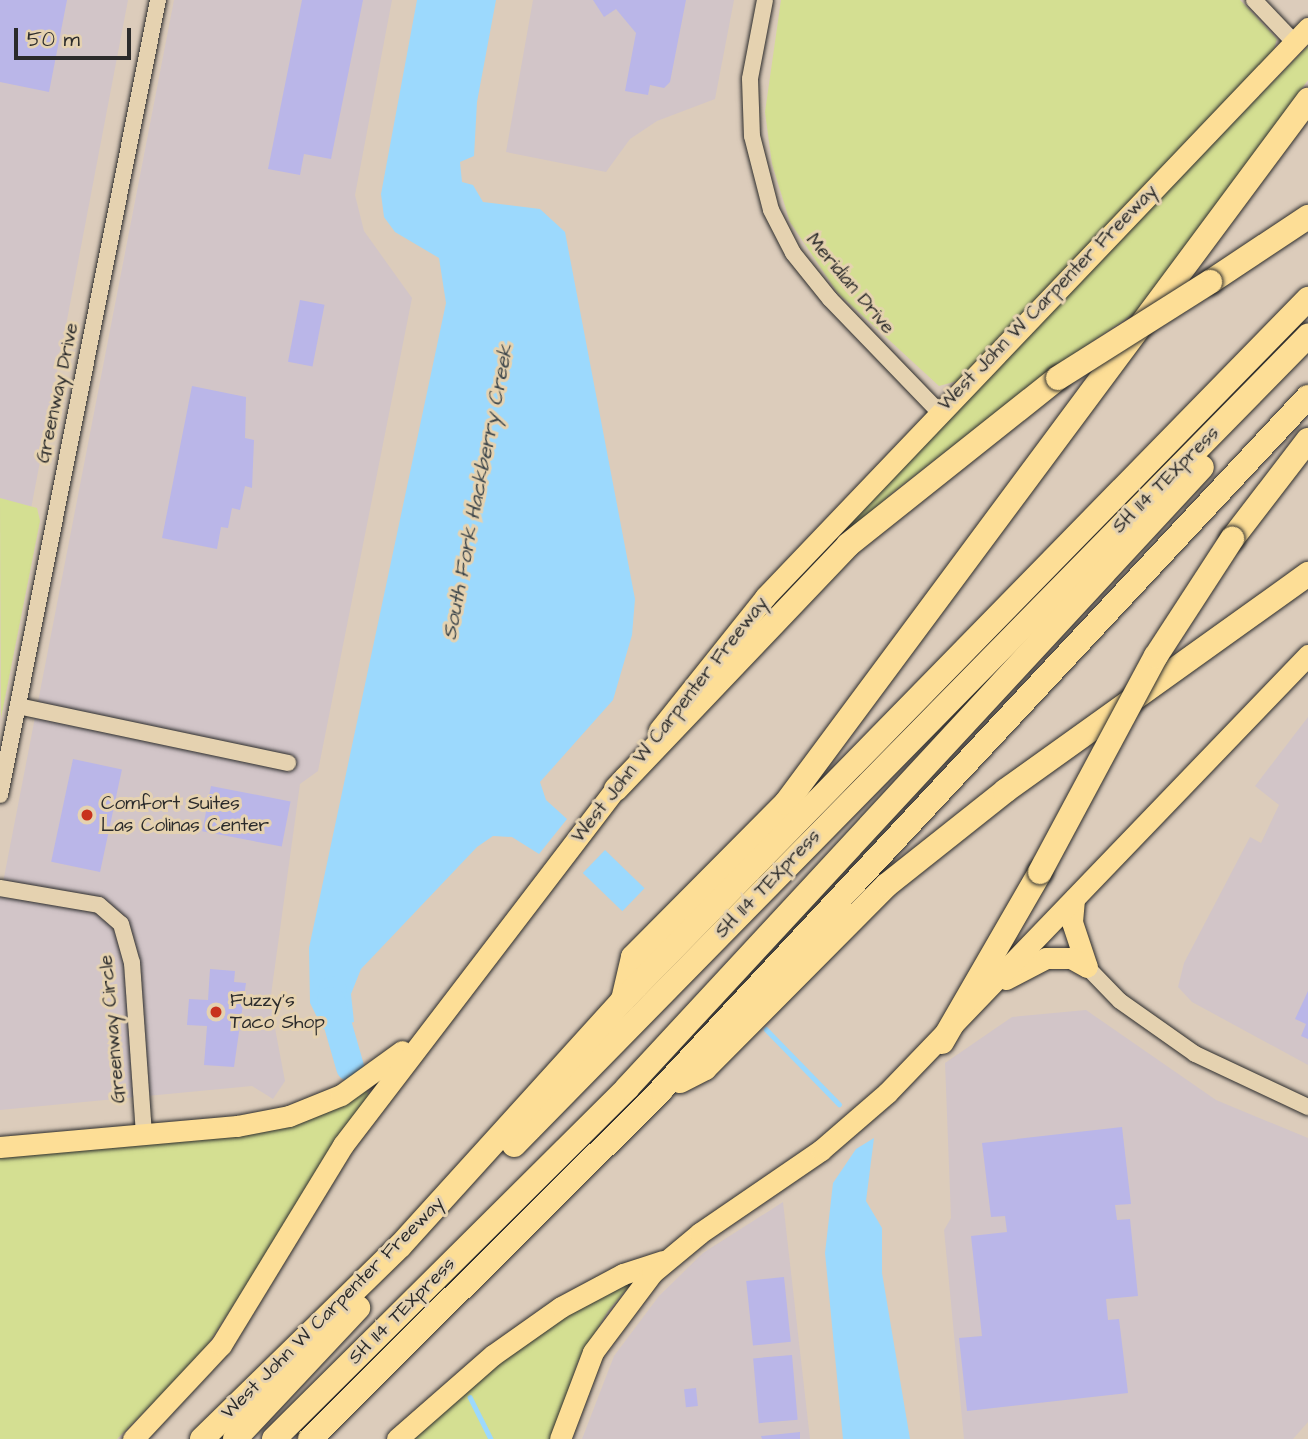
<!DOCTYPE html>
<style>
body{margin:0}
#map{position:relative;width:1308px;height:1439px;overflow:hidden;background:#dcccbb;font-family:"Architects Daughter",sans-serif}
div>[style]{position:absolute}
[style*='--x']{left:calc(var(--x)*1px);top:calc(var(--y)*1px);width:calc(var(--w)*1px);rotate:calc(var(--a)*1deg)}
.built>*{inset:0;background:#d2c5c8}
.green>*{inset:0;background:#d4df92}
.water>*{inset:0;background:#9cd9fd;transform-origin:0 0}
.stream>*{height:4.5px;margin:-2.25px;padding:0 2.25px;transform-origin:2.25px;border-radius:2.25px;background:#9cd9fd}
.river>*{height:28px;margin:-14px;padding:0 14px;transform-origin:14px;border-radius:14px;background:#9cd9fd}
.building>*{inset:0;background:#bab6e8;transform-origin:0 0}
.roads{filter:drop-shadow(0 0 2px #2b2b2b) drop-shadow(0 0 2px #2b2b2b)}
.minor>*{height:16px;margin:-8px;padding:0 8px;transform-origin:8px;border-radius:8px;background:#e5d2b0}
.major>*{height:21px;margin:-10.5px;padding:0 10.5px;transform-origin:10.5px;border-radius:10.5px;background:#fdde96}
.highway>*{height:24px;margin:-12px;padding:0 12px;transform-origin:12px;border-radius:12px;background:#fdde96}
.bridges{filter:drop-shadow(0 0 2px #2b2b2b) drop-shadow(0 0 2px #2b2b2b)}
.highway-bridge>*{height:24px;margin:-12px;padding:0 12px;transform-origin:12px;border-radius:12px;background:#fdde96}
.dots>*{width:19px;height:19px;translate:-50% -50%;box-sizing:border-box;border:4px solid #e5d2b0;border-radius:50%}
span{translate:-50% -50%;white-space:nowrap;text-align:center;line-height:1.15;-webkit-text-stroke:6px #e5d2b0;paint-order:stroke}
.street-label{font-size:19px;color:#2b2b2b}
.poi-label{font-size:19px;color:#2b2b2b}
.left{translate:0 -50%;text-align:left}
.water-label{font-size:21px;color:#3c454a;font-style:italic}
.scale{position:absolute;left:14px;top:28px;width:117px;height:32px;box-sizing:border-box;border:4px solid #2b2b2b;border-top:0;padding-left:9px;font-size:21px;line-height:24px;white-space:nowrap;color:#2b2b2b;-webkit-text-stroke:5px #e5d2b0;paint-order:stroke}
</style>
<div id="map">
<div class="built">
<div style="clip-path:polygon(0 0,128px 0,30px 514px,0 508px)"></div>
<div style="clip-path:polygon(174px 0,392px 0,355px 195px,364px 231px,412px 298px,318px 771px,300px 784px,270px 1002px,285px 1081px,273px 1099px,252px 1086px,0 1110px,0 898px)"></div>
<div style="clip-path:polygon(533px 0,734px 0,715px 99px,657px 121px,630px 139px,606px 172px,506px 152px)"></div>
<div style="clip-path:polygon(1308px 717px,1308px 1065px,1192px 1002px,1178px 987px,1184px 963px,1250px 837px,1261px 843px,1279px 805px,1255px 786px)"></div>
<div style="clip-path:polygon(1086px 1010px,1216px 1100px,1308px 1138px,1308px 1422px,1293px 1439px,964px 1439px,944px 1230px,951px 1218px,945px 1063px,1012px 1017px)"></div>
<div style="clip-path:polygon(783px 1202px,810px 1439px,582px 1439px,614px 1356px,659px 1296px,703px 1253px)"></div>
</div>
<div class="green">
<div style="clip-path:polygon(781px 0,1240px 0,1277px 39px,1272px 55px,957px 381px,939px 386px,837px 292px,790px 222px,772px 164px,765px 112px)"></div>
<div style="clip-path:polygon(1308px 46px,1308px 80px,1139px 310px,1050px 370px,891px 494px,739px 641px,848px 520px)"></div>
<div style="clip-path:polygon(0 498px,37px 508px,40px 521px,1px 718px)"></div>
<div style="clip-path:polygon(366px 1090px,369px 1096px,201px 1355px,117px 1439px,0 1439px,0 1154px,268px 1131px,304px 1121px)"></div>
<div style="clip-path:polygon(636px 1278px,608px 1311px,578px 1361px,552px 1439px,413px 1439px,496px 1365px,573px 1311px)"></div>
</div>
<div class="water">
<div style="clip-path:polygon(417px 0,496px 0,477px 102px,474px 156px,460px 162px,462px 182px,473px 185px,483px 202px,540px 209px,565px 232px,635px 599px,632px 635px,613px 700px,540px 782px,546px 800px,567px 819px,539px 854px,512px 837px,493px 836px,477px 847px,361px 969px,351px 994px,354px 1022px,323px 1029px,310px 1003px,309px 948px,446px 303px,439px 258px,395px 232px,384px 217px,381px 194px)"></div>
<div style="left:605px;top:850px;width:55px;height:32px;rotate:44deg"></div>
<div style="clip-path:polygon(874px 1138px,866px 1201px,882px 1228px,882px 1273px,910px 1439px,843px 1439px,825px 1253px,833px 1183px,856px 1149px)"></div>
</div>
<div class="stream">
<div style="--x:766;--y:1029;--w:105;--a:45.8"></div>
<div style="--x:470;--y:1397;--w:47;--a:63.4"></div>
</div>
<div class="river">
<div style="--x:333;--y:990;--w:11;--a:100"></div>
<div style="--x:331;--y:1001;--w:69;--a:73.9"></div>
</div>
<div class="building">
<div style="clip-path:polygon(0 0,67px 0,49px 92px,0 82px)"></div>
<div style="clip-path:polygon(302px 0,363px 0,331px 159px,304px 154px,300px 175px,268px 169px)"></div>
<div style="clip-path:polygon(593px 0,686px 0,670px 82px,664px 88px,650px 85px,648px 95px,625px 91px,636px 33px,616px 9px,604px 17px)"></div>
<div style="left:300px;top:300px;width:25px;height:63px;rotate:11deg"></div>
<div style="clip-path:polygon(192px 386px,246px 397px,245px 438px,254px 440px,252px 488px,245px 486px,240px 510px,232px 508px,228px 528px,221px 527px,217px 549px,162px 538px)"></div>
<div style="left:73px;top:759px;width:50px;height:105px;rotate:12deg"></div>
<div style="left:211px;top:786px;width:81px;height:46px;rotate:11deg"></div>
<div style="clip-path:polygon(210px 969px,235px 971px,234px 982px,246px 983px,234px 1067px,204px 1065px,207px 1026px,187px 1025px,189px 999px,208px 1000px)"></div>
<div style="clip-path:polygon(1308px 991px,1308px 1039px,1301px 1036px,1306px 1024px,1295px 1019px)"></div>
<div style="clip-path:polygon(1122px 1127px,1131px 1204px,1115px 1205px,1117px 1220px,1130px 1219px,1138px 1296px,1106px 1299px,1108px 1320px,1119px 1319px,1128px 1393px,967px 1411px,959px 1338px,982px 1336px,971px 1236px,1007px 1232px,1005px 1216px,991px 1217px,982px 1143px)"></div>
<div style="left:784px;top:1277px;width:65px;height:38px;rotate:84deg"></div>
<div style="left:792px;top:1355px;width:65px;height:39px;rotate:85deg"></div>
<div style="left:696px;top:1388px;width:18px;height:12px;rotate:84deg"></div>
<div style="clip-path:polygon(800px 1432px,800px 1439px,762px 1439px,761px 1436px)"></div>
</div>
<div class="roads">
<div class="minor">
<div style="--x:765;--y:0;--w:80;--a:100.8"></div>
<div style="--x:750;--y:79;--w:57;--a:88"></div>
<div style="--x:752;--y:136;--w:76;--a:75.6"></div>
<div style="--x:771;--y:210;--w:48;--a:62.9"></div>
<div style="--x:793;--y:253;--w:59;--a:51.2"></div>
<div style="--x:830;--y:299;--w:157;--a:46"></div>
<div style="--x:1254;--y:0;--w:58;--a:46.4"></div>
<div style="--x:18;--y:706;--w:276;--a:11.9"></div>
<div style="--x:0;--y:795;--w:811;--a:-78.76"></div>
<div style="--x:0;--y:888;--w:100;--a:9.7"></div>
<div style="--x:99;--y:905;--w:29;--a:41"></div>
<div style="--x:121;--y:924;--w:41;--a:74.2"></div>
<div style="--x:132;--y:963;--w:170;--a:86"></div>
<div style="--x:1087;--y:967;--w:47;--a:45.9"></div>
<div style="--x:1120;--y:1001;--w:92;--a:35.2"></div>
<div style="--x:1195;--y:1054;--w:125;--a:25.1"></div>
</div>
<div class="major">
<div style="--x:659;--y:730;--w:170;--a:-51.4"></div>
<div style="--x:765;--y:597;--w:787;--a:-46.34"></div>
<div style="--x:1074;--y:899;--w:23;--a:95"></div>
<div style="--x:1072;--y:922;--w:47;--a:71.6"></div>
<div style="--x:1006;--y:979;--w:45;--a:-27.7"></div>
<div style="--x:1046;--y:958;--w:25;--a:0"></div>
<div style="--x:1071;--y:958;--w:18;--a:29"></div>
<div style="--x:0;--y:1147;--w:238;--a:-5.1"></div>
<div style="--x:237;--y:1126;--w:53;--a:-10.9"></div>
<div style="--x:289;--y:1116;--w:56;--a:-22"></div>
<div style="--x:341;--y:1095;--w:75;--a:-35.8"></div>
<div style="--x:133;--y:1439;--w:129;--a:-46.9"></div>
<div style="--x:221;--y:1345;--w:234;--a:-58.6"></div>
<div style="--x:343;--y:1145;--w:464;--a:-52.6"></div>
<div style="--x:397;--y:1439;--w:128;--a:-41.2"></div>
<div style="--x:493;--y:1355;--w:83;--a:-35.2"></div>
<div style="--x:561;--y:1307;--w:70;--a:-28"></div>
<div style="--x:623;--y:1274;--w:42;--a:-18"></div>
<div style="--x:560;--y:1439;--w:93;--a:-69.2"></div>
<div style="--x:593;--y:1352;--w:99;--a:-53.2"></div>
<div style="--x:652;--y:1273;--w:62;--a:-39.8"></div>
<div style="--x:700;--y:1233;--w:147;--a:-34.4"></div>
<div style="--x:821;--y:1150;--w:87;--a:-40.8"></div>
<div style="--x:887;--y:1093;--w:608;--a:-46.13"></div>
</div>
<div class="highway">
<div style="--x:1210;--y:282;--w:118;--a:-33.6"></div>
<div style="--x:1232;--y:539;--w:125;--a:-52.5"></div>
<div style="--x:616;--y:789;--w:337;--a:-46.4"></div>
<div style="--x:848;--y:545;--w:268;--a:-38.5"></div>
<div style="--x:623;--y:1000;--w:44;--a:-76.9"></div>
<div style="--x:633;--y:957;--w:217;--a:-45.2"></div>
<div style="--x:786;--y:803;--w:876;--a:-53.4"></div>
<div style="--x:942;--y:1042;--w:196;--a:-60"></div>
<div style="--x:680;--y:1081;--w:28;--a:-27"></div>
<div style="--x:705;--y:1068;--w:258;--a:-45.2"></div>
<div style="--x:887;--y:885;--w:151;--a:-38.5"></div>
<div style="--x:1005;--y:791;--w:373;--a:-35.6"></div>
<div style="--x:514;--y:1145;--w:1134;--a:-45.54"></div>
<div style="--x:202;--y:1439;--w:277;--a:-44.3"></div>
<div style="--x:400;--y:1246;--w:331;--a:-47.8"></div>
<div style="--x:622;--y:1001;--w:982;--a:-45.66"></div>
<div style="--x:235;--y:1439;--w:180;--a:-46.8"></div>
<div style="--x:274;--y:1439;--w:498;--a:-44.8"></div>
<div style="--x:627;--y:1088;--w:846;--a:-47.2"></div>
<div style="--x:310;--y:1439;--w:495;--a:-44.8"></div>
<div style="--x:661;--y:1090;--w:948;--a:-46.97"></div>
</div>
</div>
<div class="bridges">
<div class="highway-bridge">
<div style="--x:1058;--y:378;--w:180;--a:-32.3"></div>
<div style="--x:1040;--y:872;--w:245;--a:-61.8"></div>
<div style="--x:1156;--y:656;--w:140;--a:-57"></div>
</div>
</div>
<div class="dots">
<div style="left:87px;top:815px;background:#c8321e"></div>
<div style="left:216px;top:1012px;background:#c8321e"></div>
</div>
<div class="street-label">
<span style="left:850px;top:284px;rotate:50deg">Meridian Drive</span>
<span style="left:1048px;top:298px;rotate:-46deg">West John W Carpenter Freeway</span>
<span style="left:58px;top:393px;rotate:-78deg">Greenway Drive</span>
<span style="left:1166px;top:480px;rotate:-45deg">SH 114 TEXpress</span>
<span style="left:670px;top:720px;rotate:-52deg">West John W Carpenter Freeway</span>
<span style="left:768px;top:884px;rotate:-46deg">SH 114 TEXpress</span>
<span style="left:113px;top:1029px;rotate:-95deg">Greenway Circle</span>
<span style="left:333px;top:1308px;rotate:-45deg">West John W Carpenter Freeway</span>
<span style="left:402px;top:1311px;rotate:-45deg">SH 114 TEXpress</span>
</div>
<div class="poi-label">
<span class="left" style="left:101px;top:815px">Comfort Suites<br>Las Colinas Center</span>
<span class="left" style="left:230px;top:1012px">Fuzzy's<br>Taco Shop</span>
</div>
<div class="water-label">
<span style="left:478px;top:492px;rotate:-79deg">South Fork Hackberry Creek</span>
</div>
<div class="scale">50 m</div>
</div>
